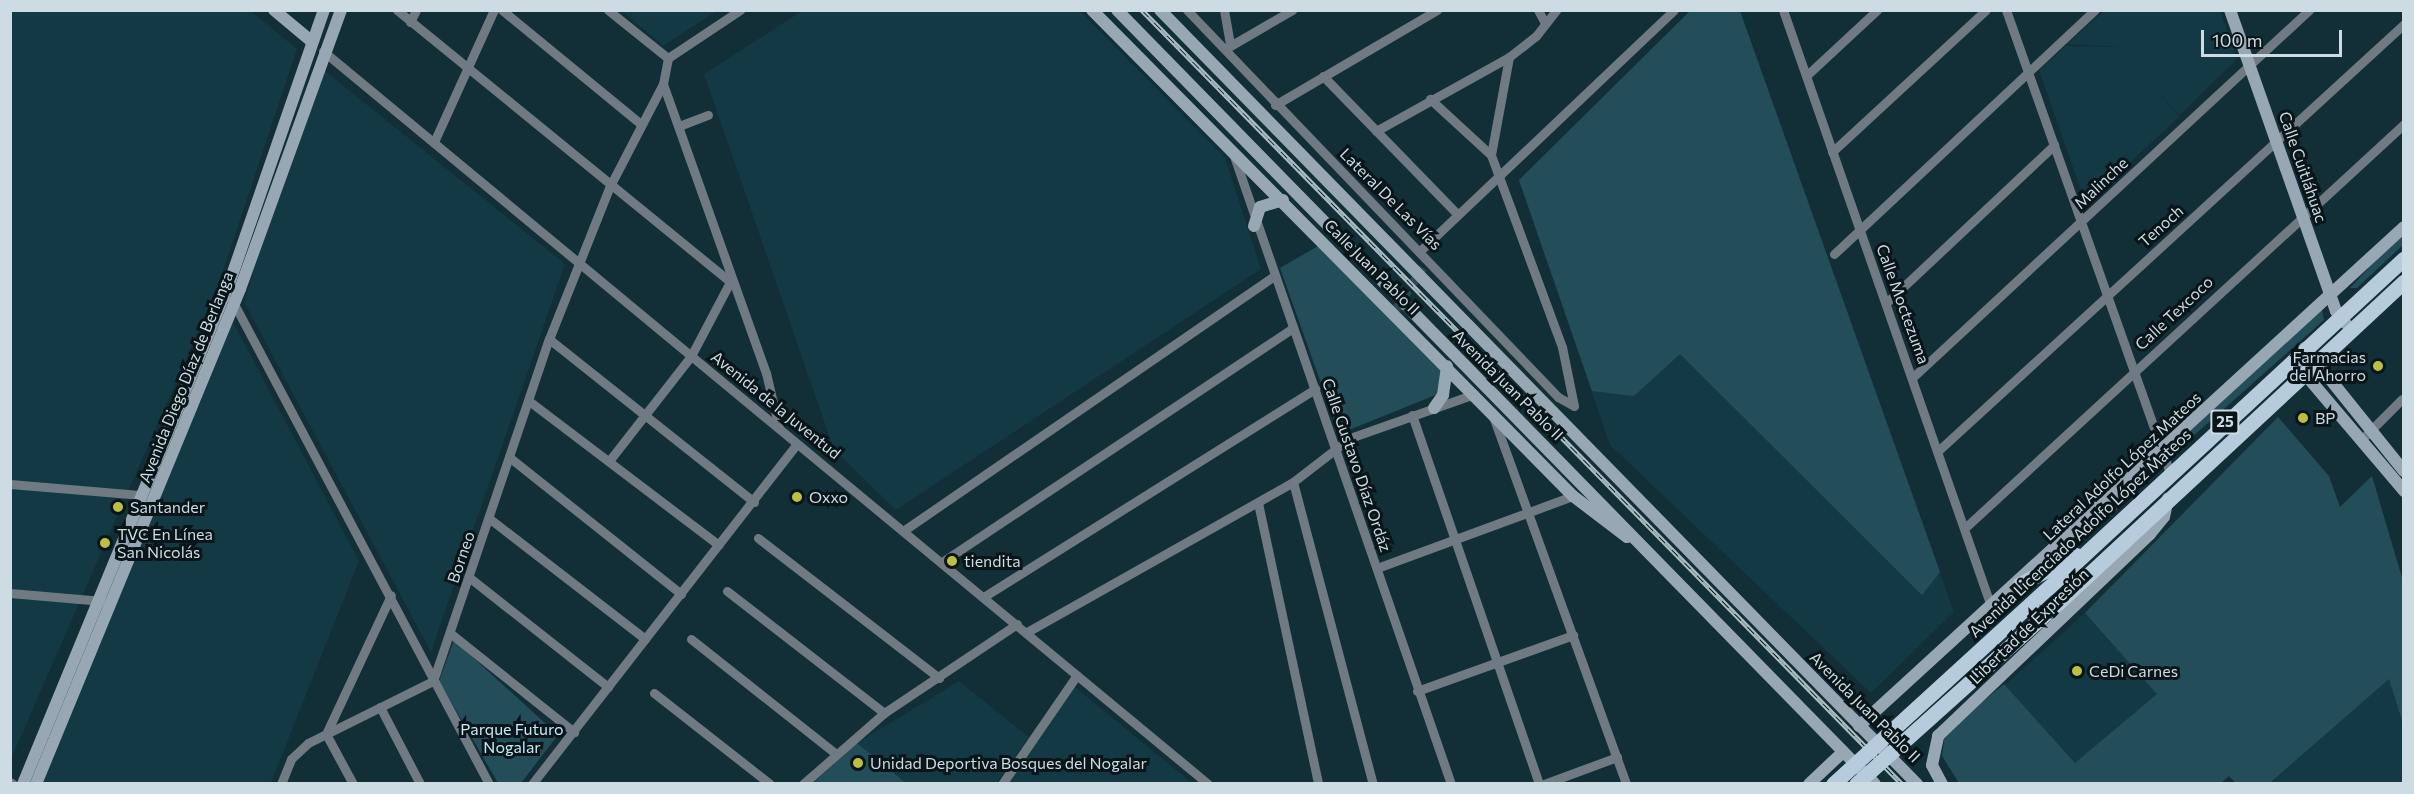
<!DOCTYPE html>
<meta charset="utf-8">
<style>
body{margin:0}
#map{position:relative;width:2414px;height:794px;overflow:hidden;background:#122e37;font-family:Commissioner,sans-serif}
div>[style]{position:absolute}
[style*='--x']{left:calc(var(--x)*1px);top:calc(var(--y)*1px);width:calc(var(--w)*1px);rotate:calc(var(--a)*1deg)}
.built>*{inset:0;background:#133945;transform-origin:0 0}
.green>*{inset:0;background:#244d5a}
.street-tunnel>*{height:9px;margin-top:-4.5px;transform-origin:0;background:repeating-linear-gradient(90deg,#2e4851 0 9px,transparent 0 13.5px)}
.street>*{height:9px;margin:-4.5px;padding:0 4.5px;transform-origin:4.5px;border-radius:4.5px;background:#707a82}
.secondary>*{height:12px;margin:-6px;padding:0 6px;transform-origin:6px;border-radius:6px;background:#98a7b4}
.primary>*{height:15px;margin:-7.5px;padding:0 7.5px;transform-origin:7.5px;border-radius:7.5px;background:#b6cbdb}
.rail>*{height:5px;margin-top:-2.5px;transform-origin:0;background:repeating-linear-gradient(90deg,#091518 0 9px,#adbfc5 0 18px);box-sizing:border-box;border-block:2px solid #adbfc5}
.primary-bridge>*{height:15px;margin:-7.5px;padding:0 7.5px;transform-origin:7.5px;border-radius:7.5px;background:#b6cbdb}
.dots>*{width:16px;height:16px;translate:-50% -50%;box-sizing:border-box;border:3px solid #091518;border-radius:50%}
span{translate:-50% -50%;white-space:nowrap;text-align:center;line-height:1.15;-webkit-text-stroke:6px #091518;paint-order:stroke}
.shield-label span{padding:2px 4px;background:#091518;border:2px solid;border-radius:4px;-webkit-text-stroke-width:0}
.shield-label{font-size:15px;color:#ccdce2;font-weight:700}
.street-label{font-size:16px;color:#ccdce2}
.poi-label{font-size:16px;color:#ccdce2}
.right{translate:-100% -50%;text-align:right}
.left{translate:0 -50%;text-align:left}
.park-label{font-size:16px;color:#c4eaf6}
.frame{position:absolute;inset:0;border:12px solid #ccdce2;pointer-events:none}
.scale{position:absolute;left:2201px;top:30px;width:141px;height:27px;box-sizing:border-box;border:3px solid #ccdce2;border-top:0;padding-left:8px;font-size:18px;line-height:21px;white-space:nowrap;color:#ccdce2;-webkit-text-stroke:4px #091518;paint-order:stroke}
</style>
<div id="map">
<div class="built">
<div style="clip-path:polygon(11px 11px,251px 11px,297px 49px,218px 286px,11px 759px)"></div>
<div style="clip-path:polygon(622px 11px,717px 11px,663px 46px)"></div>
<div style="clip-path:polygon(802px 11px,1080px 11px,1225px 158px,1261px 269px,896px 510px,834px 450px,704px 74px)"></div>
<div style="clip-path:polygon(1690px 11px,1740px 11px,1954px 612px,1871px 693px,1610px 445px,1519px 180px)"></div>
<div style="clip-path:polygon(2104px 11px,2220px 11px,2237px 59px,2179px 116px,2135px 65px,2179px 117px,2094px 196px,2083px 196px,2039px 70px,2066px 46px,2125px 47px,2067px 44px)"></div>
<div style="clip-path:polygon(319px 66px,565px 264px,431px 652px,244px 302px)"></div>
<div style="clip-path:polygon(232px 320px,359px 561px,271px 783px,36px 784px)"></div>
<div style="left:2085px;top:613px;width:108px;height:108px;rotate:48deg"></div>
<div style="clip-path:polygon(2389px 678px,2403px 725px,2403px 783px,2270px 784px)"></div>
<div style="clip-path:polygon(959px 681px,1029px 737px,996px 784px,906px 783px,857px 743px)"></div>
<div style="clip-path:polygon(1074px 686px,1192px 783px,1007px 784px)"></div>
</div>
<div class="green">
<div style="clip-path:polygon(1690px 11px,1740px 11px,1940px 572px,1922px 595px,1680px 354px,1634px 396px,1592px 391px,1519px 180px)"></div>
<div style="clip-path:polygon(2403px 231px,2403px 245px,2357px 288px,2350px 288px)"></div>
<div style="clip-path:polygon(1318px 246px,1442px 372px,1438px 394px,1339px 434px,1280px 268px)"></div>
<div style="clip-path:polygon(2322px 309px,2324px 320px,2173px 454px,2172px 446px)"></div>
<div style="clip-path:polygon(2278px 417px,2329px 476px,2340px 507px,2372px 476px,2403px 581px,2403px 724px,2389px 679px,2270px 783px,2236px 783px,2229px 776px,2220px 784px,1959px 783px,1942px 756px,1945px 733px,2004px 684px,2075px 763px,2157px 694px,2085px 613px)"></div>
<div style="clip-path:polygon(2150px 465px,2159px 469px,2091px 535px,2075px 535px)"></div>
<div style="clip-path:polygon(454px 640px,558px 735px,521px 783px,498px 783px,439px 681px)"></div>
<div style="clip-path:polygon(857px 743px,906px 783px,812px 784px)"></div>
</div>
<div class="street-tunnel">
<div style="--x:1396;--y:309;--w:56;--a:-57.4"></div>
</div>
<div class="street">
<div style="--x:397;--y:10;--w:430;--a:39.2"></div>
<div style="--x:502;--y:10;--w:180;--a:39.4"></div>
<div style="--x:608;--y:10;--w:77;--a:38.7"></div>
<div style="--x:1187;--y:10;--w:536;--a:46.21"></div>
<div style="--x:1558;--y:397;--w:18;--a:29"></div>
<div style="--x:1574;--y:406;--w:60;--a:-101.5"></div>
<div style="--x:1562;--y:347;--w:205;--a:-110.3"></div>
<div style="--x:1491;--y:155;--w:83;--a:-137.4"></div>
<div style="--x:1224;--y:10;--w:36;--a:80"></div>
<div style="--x:1538;--y:10;--w:15;--a:62"></div>
<div style="--x:1783;--y:10;--w:634;--a:70.77"></div>
<div style="--x:2006;--y:10;--w:491;--a:70.5"></div>
<div style="--x:410;--y:22;--w:13;--a:-63"></div>
<div style="--x:1225;--y:49;--w:78;--a:-30.2"></div>
<div style="--x:323;--y:51;--w:1149;--a:39.63"></div>
<div style="--x:1323;--y:76;--w:192;--a:45.8"></div>
<div style="--x:1806;--y:76;--w:97;--a:-42.9"></div>
<div style="--x:663;--y:84;--w:307;--a:70.4"></div>
<div style="--x:766;--y:373;--w:57;--a:76.7"></div>
<div style="--x:1275;--y:105;--w:188;--a:-30.4"></div>
<div style="--x:679;--y:126;--w:31;--a:-21"></div>
<div style="--x:1376;--y:131;--w:152;--a:-29.1"></div>
<div style="--x:1509;--y:57;--w:34;--a:-38"></div>
<div style="--x:1536;--y:36;--w:33;--a:-52"></div>
<div style="--x:434;--y:142;--w:145;--a:-65.6"></div>
<div style="--x:1832;--y:152;--w:209;--a:-42.7"></div>
<div style="--x:1491;--y:155;--w:100;--a:-79.6"></div>
<div style="--x:1234;--y:156;--w:664;--a:70.94"></div>
<div style="--x:1422;--y:249;--w:347;--a:-43.5"></div>
<div style="--x:1834;--y:254;--w:357;--a:-43.1"></div>
<div style="--x:232;--y:300;--w:548;--a:62.03"></div>
<div style="--x:1886;--y:303;--w:231;--a:-43.2"></div>
<div style="--x:549;--y:339;--w:262;--a:38.5"></div>
<div style="--x:1913;--y:377;--w:540;--a:-42.82"></div>
<div style="--x:529;--y:401;--w:238;--a:37.2"></div>
<div style="--x:1412;--y:415;--w:390;--a:71"></div>
<div style="--x:1494;--y:419;--w:388;--a:70.1"></div>
<div style="--x:2360;--y:441;--w:59;--a:-45"></div>
<div style="--x:1939;--y:450;--w:631;--a:-42.49"></div>
<div style="--x:509;--y:457;--w:220;--a:38.5"></div>
<div style="--x:609;--y:461;--w:133;--a:-52"></div>
<div style="--x:691;--y:356;--w:84;--a:-62.2"></div>
<div style="--x:1293;--y:482;--w:312;--a:75.2"></div>
<div style="--x:10;--y:484;--w:130;--a:4.8"></div>
<div style="--x:1258;--y:503;--w:287;--a:77.9"></div>
<div style="--x:490;--y:519;--w:196;--a:37.7"></div>
<div style="--x:1967;--y:526;--w:594;--a:-42.61"></div>
<div style="--x:903;--y:531;--w:449;--a:-34.5"></div>
<div style="--x:758;--y:538;--w:229;--a:37.7"></div>
<div style="--x:942;--y:562;--w:420;--a:-33.7"></div>
<div style="--x:1377;--y:568;--w:209;--a:-20.2"></div>
<div style="--x:470;--y:578;--w:176;--a:38.3"></div>
<div style="--x:727;--y:591;--w:199;--a:37.8"></div>
<div style="--x:10;--y:593;--w:93;--a:4.9"></div>
<div style="--x:985;--y:596;--w:390;--a:-32.1"></div>
<div style="--x:1027;--y:632;--w:305;--a:-29.4"></div>
<div style="--x:1293;--y:482;--w:72;--a:-37.7"></div>
<div style="--x:1350;--y:438;--w:132;--a:-19.5"></div>
<div style="--x:450;--y:633;--w:159;--a:38.6"></div>
<div style="--x:691;--y:639;--w:184;--a:38.4"></div>
<div style="--x:1417;--y:691;--w:166;--a:-19.7"></div>
<div style="--x:654;--y:693;--w:147;--a:38.1"></div>
<div style="--x:380;--y:707;--w:87;--a:62.5"></div>
<div style="--x:326;--y:734;--w:153;--a:-64.9"></div>
<div style="--x:326;--y:734;--w:57;--a:61.6"></div>
<div style="--x:10;--y:782;--w:4;--a:34"></div>
<div style="--x:281;--y:784;--w:27;--a:-68"></div>
<div style="--x:291;--y:759;--w:23;--a:-43"></div>
<div style="--x:308;--y:743;--w:140;--a:-26.4"></div>
<div style="--x:433;--y:681;--w:361;--a:-71.3"></div>
<div style="--x:549;--y:339;--w:162;--a:-68.3"></div>
<div style="--x:609;--y:188;--w:117;--a:-62.6"></div>
<div style="--x:663;--y:84;--w:26;--a:-79"></div>
<div style="--x:668;--y:58;--w:87;--a:-33.7"></div>
<div style="--x:532;--y:784;--w:431;--a:-52.1"></div>
<div style="--x:803;--y:784;--w:108;--a:-41.2"></div>
<div style="--x:884;--y:713;--w:160;--a:-33.8"></div>
<div style="--x:1002;--y:784;--w:132;--a:-55.5"></div>
<div style="--x:1544;--y:784;--w:78;--a:-20.3"></div>
</div>
<div class="secondary">
<div style="--x:274;--y:10;--w:47;--a:39.8"></div>
<div style="--x:1092;--y:10;--w:684;--a:45.3"></div>
<div style="--x:1573;--y:496;--w:68;--a:37.2"></div>
<div style="--x:1117;--y:10;--w:1083;--a:45.6"></div>
<div style="--x:1160;--y:10;--w:1083;--a:45.64"></div>
<div style="--x:2230;--y:10;--w:319;--a:70.6"></div>
<div style="--x:2336;--y:311;--w:16;--a:52"></div>
<div style="--x:1254;--y:226;--w:20;--a:-72"></div>
<div style="--x:1260;--y:207;--w:24;--a:-17"></div>
<div style="--x:2305;--y:348;--w:158;--a:51.2"></div>
<div style="--x:2293;--y:360;--w:172;--a:49.7"></div>
<div style="--x:1434;--y:408;--w:16;--a:-55"></div>
<div style="--x:1443;--y:395;--w:29;--a:-82"></div>
<div style="--x:1859;--y:726;--w:739;--a:-42.48"></div>
<div style="--x:23;--y:784;--w:541;--a:-67.61"></div>
<div style="--x:229;--y:284;--w:290;--a:-70.9"></div>
<div style="--x:36;--y:784;--w:535;--a:-67.6"></div>
<div style="--x:240;--y:289;--w:297;--a:-70.1"></div>
<div style="--x:1809;--y:784;--w:47;--a:-43.3"></div>
<div style="--x:1942;--y:784;--w:21;--a:-118"></div>
<div style="--x:1932;--y:765;--w:30;--a:-78"></div>
<div style="--x:1938;--y:736;--w:293;--a:-43.6"></div>
<div style="--x:2150;--y:534;--w:22;--a:-51"></div>
<div style="--x:2164;--y:517;--w:19;--a:-78"></div>
</div>
<div class="primary">
<div style="--x:2020;--y:584;--w:63;--a:-27.4"></div>
<div style="--x:2048;--y:588;--w:485;--a:-42.8"></div>
<div style="--x:2059;--y:602;--w:471;--a:-42.9"></div>
</div>
<div class="rail">
<div style="--x:1142;--y:10;--w:1085;--a:45.52"></div>
</div>
<div class="primary-bridge">
<div style="--x:1833;--y:784;--w:291;--a:-42.4"></div>
<div style="--x:1856;--y:784;--w:273;--a:-41.9"></div>
</div>
<div class="dots">
<div style="left:2378px;top:366px;background:#bbc044"></div>
<div style="left:2303px;top:418px;background:#bbc044"></div>
<div style="left:797px;top:497px;background:#bbc044"></div>
<div style="left:118px;top:507px;background:#bbc044"></div>
<div style="left:105px;top:543px;background:#bbc044"></div>
<div style="left:952px;top:561px;background:#bbc044"></div>
<div style="left:2077px;top:671px;background:#bbc044"></div>
<div style="left:858px;top:763px;background:#bbc044"></div>
</div>
<div class="shield-label">
<span style="left:2225px;top:422px">25</span>
</div>
<div class="street-label">
<span style="left:2303px;top:167px;rotate:71deg">Calle Cuitláhuac</span>
<span style="left:2101px;top:183px;rotate:-43deg">Malinche</span>
<span style="left:1391px;top:199px;rotate:45deg">Lateral De Las Vías</span>
<span style="left:2161px;top:226px;rotate:-42deg">Tenoch</span>
<span style="left:1372px;top:267px;rotate:45deg">Calle Juan Pablo II</span>
<span style="left:1903px;top:304px;rotate:70deg">Calle Moctezuma</span>
<span style="left:2174px;top:313px;rotate:-43deg">Calle Texcoco</span>
<span style="left:186px;top:377px;rotate:-68deg">Avenida Diego Díaz de Berlanga</span>
<span style="left:1508px;top:385px;rotate:45deg">Avenida Juan Pablo II</span>
<span style="left:776px;top:405px;rotate:39deg">Avenida de la Juventud</span>
<span style="left:1357px;top:465px;rotate:71deg">Calle Gustavo Díaz Ordáz</span>
<span style="left:2122px;top:466px;rotate:-43deg">Lateral Adolfo López Mateos</span>
<span style="left:2080px;top:533px;rotate:-43deg">Avenida Licenciado Adolfo López Mateos</span>
<span style="left:461px;top:557px;rotate:-71deg">Borneo</span>
<span style="left:2029px;top:626px;rotate:-44deg">Libertad de Expresión</span>
<span style="left:1865px;top:707px;rotate:45deg">Avenida Juan Pablo II</span>
</div>
<div class="poi-label">
<span class="right" style="left:2366px;top:366px">Farmacias<br>del Ahorro</span>
<span class="left" style="left:2315px;top:418px">BP</span>
<span class="left" style="left:809px;top:497px">Oxxo</span>
<span class="left" style="left:130px;top:507px">Santander</span>
<span class="left" style="left:117px;top:543px">TVC En Línea<br>San Nicolás</span>
<span class="left" style="left:964px;top:561px">tiendita</span>
<span class="left" style="left:2089px;top:671px">CeDi Carnes</span>
<span class="left" style="left:870px;top:763px">Unidad Deportiva Bosques del Nogalar</span>
</div>
<div class="park-label">
<span style="left:512px;top:738px">Parque Futuro<br>Nogalar</span>
</div>
<div class="frame"></div>
<div class="scale">100 m</div>
</div>
